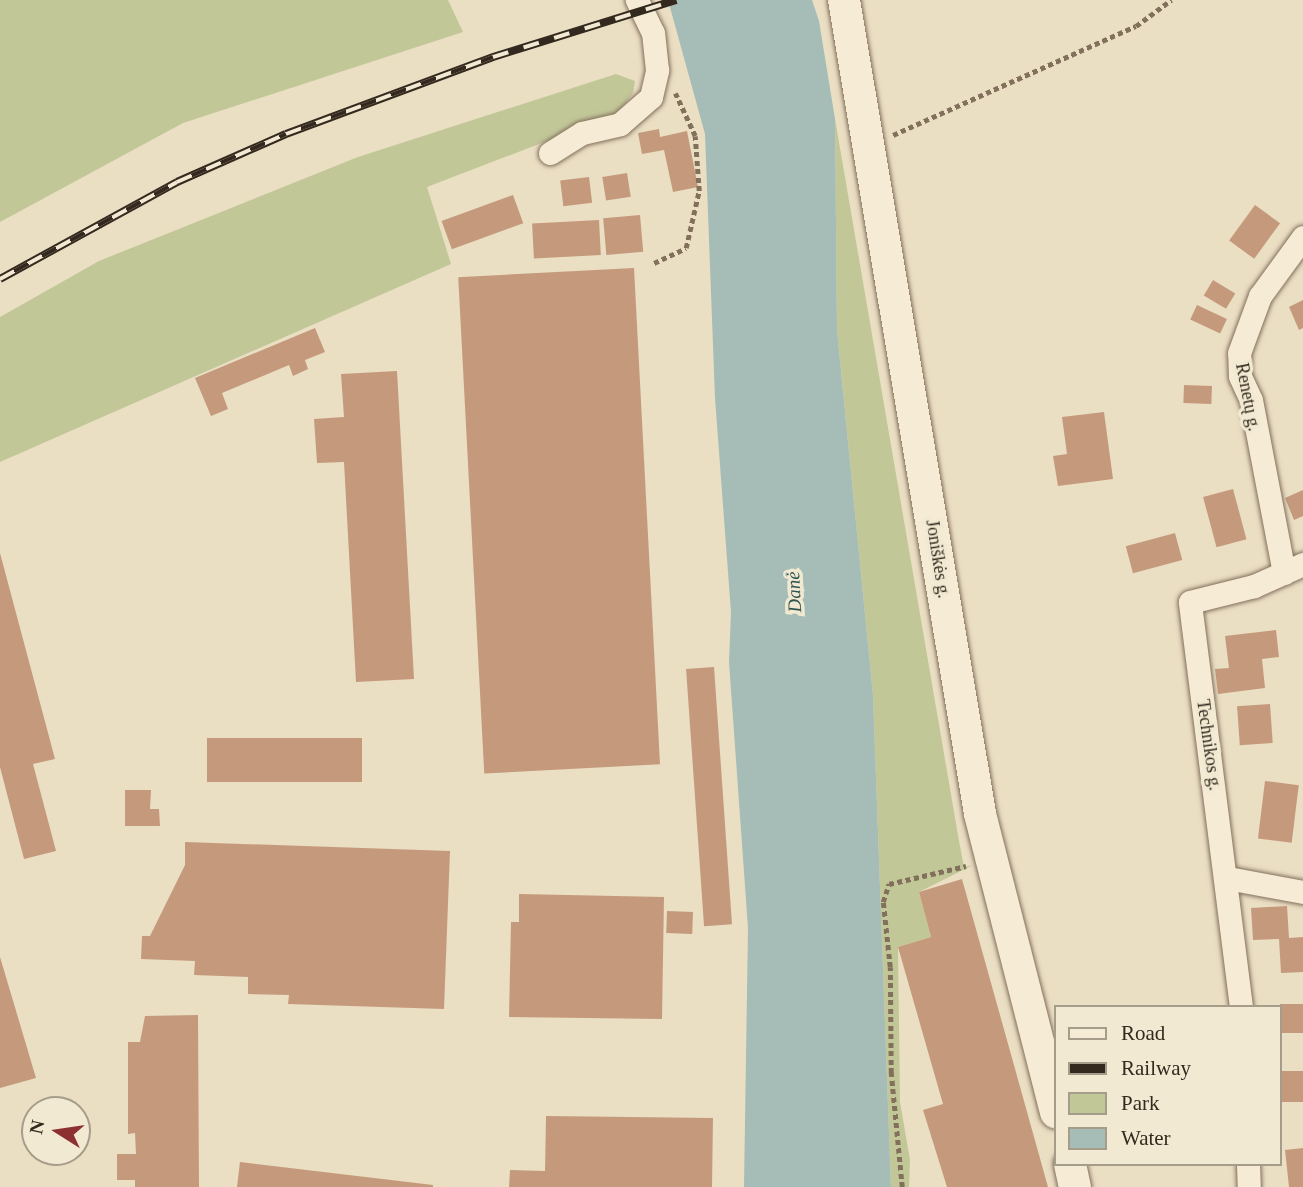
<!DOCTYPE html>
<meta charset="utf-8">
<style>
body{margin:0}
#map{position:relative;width:1303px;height:1187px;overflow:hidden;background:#eadec3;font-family:"Times New Roman",serif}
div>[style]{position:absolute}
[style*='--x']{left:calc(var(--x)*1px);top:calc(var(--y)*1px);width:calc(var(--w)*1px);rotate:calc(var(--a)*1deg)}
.green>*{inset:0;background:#c2c798}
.water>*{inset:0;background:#a5bdb6}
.building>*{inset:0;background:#c59a7c;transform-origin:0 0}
.path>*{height:4.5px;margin-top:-2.25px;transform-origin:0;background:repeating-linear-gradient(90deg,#83705c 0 5px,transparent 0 8.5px)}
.roads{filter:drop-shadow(0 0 2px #83705c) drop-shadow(0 0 2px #83705c)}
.street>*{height:23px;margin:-11.5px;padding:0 11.5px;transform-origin:11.5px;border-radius:11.5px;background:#f6ecd6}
.secondary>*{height:32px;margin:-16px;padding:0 16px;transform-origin:16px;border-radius:16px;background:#f6ecd6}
.rail>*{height:8px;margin-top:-4px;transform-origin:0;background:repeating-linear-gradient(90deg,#f2e9d2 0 16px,#34291e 0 32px);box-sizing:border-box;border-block:2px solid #34291e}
span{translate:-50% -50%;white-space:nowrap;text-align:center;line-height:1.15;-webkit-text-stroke:7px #f2e9d2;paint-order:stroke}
.street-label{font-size:18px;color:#34291e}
.water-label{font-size:19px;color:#2f5350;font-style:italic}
.legend{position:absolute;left:1054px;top:1005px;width:228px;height:161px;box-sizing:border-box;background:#f2e9d2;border:2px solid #a69c8a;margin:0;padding:9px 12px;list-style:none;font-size:21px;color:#34291e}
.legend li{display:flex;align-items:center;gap:14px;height:35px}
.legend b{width:35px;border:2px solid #a69c8a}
.north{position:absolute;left:21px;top:1096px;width:70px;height:70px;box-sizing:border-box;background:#f2e9d2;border:2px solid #a69c8a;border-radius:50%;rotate:282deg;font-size:19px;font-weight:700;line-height:28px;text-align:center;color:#34291e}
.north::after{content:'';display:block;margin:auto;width:24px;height:32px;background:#8d3032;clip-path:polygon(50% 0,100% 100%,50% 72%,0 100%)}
</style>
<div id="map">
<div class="green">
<div style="clip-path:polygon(0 0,448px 0,463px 32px,183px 123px,0 222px)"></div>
<div style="clip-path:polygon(616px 74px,635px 81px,633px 93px,617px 114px,427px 187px,451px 264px,0 462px,0 317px,99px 261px,358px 157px)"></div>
<div style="clip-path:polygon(835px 119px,959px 841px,964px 867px,973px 865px,919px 892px,931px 937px,898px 947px,900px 1102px,910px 1160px,909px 1187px,891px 1187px,873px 695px,837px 330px)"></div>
</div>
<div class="water">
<div style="clip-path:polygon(668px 0,812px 0,819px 21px,835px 119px,837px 330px,873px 695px,891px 1187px,744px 1187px,748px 928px,729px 662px,731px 612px,715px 398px,705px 134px)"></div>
</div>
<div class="building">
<div style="clip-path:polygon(659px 129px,660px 137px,687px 131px,698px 187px,673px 192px,664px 150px,642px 154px,638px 133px)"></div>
<div style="left:627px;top:173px;width:24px;height:25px;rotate:81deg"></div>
<div style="left:589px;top:177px;width:26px;height:29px;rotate:83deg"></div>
<div style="left:513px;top:195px;width:30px;height:76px;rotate:70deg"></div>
<div style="left:1255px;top:205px;width:31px;height:44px;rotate:36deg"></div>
<div style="left:640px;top:215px;width:37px;height:37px;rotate:85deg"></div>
<div style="left:599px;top:220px;width:35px;height:67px;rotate:87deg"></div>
<div style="left:634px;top:268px;width:497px;height:176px;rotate:87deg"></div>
<div style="left:1213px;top:280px;width:26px;height:18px;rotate:31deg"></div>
<div style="clip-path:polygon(1303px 300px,1303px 328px,1299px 330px,1289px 307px)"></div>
<div style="left:1197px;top:305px;width:33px;height:16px;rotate:25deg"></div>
<div style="clip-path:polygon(315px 328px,325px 352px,305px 360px,308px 369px,293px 376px,289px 365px,222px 393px,228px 409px,211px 416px,195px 378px)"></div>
<div style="clip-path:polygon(397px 371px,414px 679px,356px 682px,344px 462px,317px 463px,314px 419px,344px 417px,341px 374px)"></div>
<div style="left:1184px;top:385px;width:28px;height:18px;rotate:2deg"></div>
<div style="clip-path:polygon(1104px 412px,1113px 479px,1058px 486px,1053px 456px,1067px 454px,1062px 417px)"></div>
<div style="left:1233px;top:489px;width:52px;height:31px;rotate:75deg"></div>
<div style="clip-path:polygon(1303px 490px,1303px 516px,1294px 520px,1285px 498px)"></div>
<div style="left:1175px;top:533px;width:28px;height:51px;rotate:75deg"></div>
<div style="clip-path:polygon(0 553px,55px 759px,33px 764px,56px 851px,24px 859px,0 767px)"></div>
<div style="clip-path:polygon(1276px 630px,1279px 657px,1262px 659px,1265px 688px,1218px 694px,1215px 669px,1229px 668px,1225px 636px)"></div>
<div style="left:714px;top:667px;width:258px;height:28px;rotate:86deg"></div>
<div style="left:1270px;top:704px;width:39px;height:33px;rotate:86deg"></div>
<div style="left:207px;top:738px;width:155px;height:44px"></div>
<div style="left:1265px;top:781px;width:34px;height:58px;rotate:7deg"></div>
<div style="clip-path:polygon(125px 790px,151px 790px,150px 809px,159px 809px,160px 826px,125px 826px)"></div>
<div style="clip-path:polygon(185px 842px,450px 851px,444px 1009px,288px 1004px,289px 995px,248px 994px,248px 977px,194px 975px,195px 961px,141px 959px,142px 936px,150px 936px,185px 865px)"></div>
<div style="clip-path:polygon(962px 879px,1048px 1187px,947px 1187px,923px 1110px,943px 1104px,898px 947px,931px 937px,919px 892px)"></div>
<div style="clip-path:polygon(519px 894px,664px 897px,662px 1019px,509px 1017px,511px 922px,519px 922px)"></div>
<div style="clip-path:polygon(1287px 906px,1289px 938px,1303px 937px,1303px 972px,1281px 973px,1279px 939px,1253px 940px,1251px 908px)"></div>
<div style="left:667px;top:911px;width:26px;height:22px;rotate:2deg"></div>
<div style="clip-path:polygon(0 957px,36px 1078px,0 1088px)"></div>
<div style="left:1303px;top:1004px;width:29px;height:23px;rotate:90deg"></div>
<div style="clip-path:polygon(198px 1015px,199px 1187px,135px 1187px,135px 1180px,117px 1180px,117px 1154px,136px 1154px,135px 1133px,128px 1134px,128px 1042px,140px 1042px,145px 1016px)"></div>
<div style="left:1303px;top:1071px;width:31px;height:23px;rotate:90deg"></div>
<div style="clip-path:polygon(546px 1116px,713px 1118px,712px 1187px,509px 1187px,510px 1170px,545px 1171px)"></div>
<div style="clip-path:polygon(1303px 1148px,1303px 1187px,1289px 1187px,1285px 1150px)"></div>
<div style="clip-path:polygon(240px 1162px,433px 1185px,433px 1187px,237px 1187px)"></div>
</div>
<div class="path">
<div style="--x:893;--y:135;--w:266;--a:-24.2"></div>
<div style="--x:1136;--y:26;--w:44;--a:-36.6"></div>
<div style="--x:654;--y:263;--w:35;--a:-25"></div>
<div style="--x:686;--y:248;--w:58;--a:-77.2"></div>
<div style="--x:699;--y:191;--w:55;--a:-94.2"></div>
<div style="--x:695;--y:136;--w:47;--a:-114.9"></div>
<div style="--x:902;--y:1187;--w:115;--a:-95.5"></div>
<div style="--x:891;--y:1073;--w:106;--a:-90.5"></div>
<div style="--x:890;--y:967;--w:65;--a:-96.1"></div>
<div style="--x:883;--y:902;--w:19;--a:-72"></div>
<div style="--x:889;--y:884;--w:79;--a:-13.2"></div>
</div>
<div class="roads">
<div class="street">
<div style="--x:550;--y:153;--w:38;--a:-32"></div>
<div style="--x:582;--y:133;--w:39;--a:-13"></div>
<div style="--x:620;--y:124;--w:41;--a:-41.1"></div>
<div style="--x:651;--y:97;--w:28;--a:-77"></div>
<div style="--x:657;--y:70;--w:37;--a:-96"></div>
<div style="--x:653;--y:33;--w:37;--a:-116"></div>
<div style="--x:1284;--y:573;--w:176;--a:-100.8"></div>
<div style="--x:1251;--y:400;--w:26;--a:-115"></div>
<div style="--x:1240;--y:376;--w:23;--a:-92"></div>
<div style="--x:1239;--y:353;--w:61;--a:-69.8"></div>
<div style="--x:1260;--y:296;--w:73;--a:-53.9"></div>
<div style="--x:1227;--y:878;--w:77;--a:10.4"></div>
<div style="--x:1241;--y:1007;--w:408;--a:-97.2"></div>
<div style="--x:1190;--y:602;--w:66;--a:-14"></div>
<div style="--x:1254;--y:586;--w:54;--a:-24.2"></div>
<div style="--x:1248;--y:1164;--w:23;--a:88"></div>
</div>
<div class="secondary">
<div style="--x:844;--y:0;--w:825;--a:80.51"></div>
<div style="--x:980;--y:814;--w:308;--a:75.7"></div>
<div style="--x:1070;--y:1164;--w:24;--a:78"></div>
</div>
</div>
<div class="rail">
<div style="--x:0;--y:279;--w:202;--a:-28.7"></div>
<div style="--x:177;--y:182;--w:119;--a:-23.8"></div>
<div style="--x:286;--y:134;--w:221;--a:-20.4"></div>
<div style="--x:493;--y:57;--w:192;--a:-17.3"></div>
</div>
<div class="street-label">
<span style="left:1248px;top:397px;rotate:79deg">Renetų g.</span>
<span style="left:938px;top:559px;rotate:81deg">Joniškės g.</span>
<span style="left:1209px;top:745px;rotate:82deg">Technikos g.</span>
</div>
<div class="water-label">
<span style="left:794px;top:592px;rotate:-93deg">Danė</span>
</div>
<ul class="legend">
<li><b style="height:9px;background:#f6ecd6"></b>Road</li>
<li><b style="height:9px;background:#34291e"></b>Railway</li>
<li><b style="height:19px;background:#c2c798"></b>Park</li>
<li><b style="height:19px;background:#a5bdb6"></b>Water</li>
</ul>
<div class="north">N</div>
</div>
